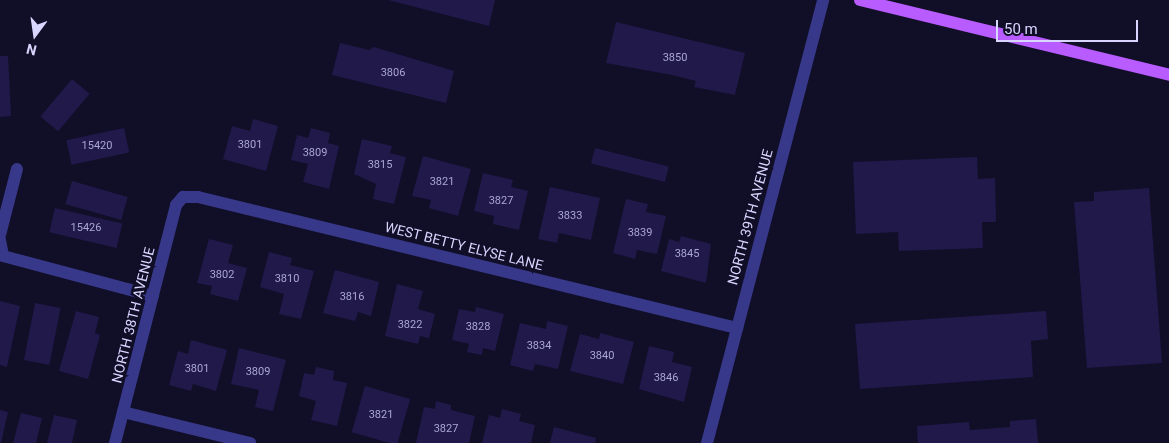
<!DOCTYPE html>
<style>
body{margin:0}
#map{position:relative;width:1169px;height:443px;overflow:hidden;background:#110e28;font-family:Roboto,sans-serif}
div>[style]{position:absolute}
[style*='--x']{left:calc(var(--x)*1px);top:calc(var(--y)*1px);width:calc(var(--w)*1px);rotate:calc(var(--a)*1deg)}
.building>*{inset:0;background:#20194a;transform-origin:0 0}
.minor>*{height:12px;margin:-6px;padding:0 6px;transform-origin:6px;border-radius:6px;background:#37388a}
.major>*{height:12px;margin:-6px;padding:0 6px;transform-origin:6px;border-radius:6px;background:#b95cff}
span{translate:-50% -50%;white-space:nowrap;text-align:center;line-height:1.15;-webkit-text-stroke:5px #110e28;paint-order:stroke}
.number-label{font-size:11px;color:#aaa6d2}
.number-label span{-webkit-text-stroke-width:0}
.street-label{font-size:14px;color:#d8d5ff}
.north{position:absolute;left:10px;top:10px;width:50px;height:50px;-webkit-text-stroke:4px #110e28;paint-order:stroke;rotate:194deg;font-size:14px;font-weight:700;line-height:20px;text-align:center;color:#d8d5ff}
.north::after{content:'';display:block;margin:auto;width:18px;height:22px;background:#d8d5ff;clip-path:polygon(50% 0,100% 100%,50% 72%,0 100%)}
.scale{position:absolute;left:996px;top:20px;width:142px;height:22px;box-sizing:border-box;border:2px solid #d8d5ff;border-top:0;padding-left:6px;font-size:15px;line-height:18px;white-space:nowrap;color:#d8d5ff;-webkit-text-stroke:4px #110e28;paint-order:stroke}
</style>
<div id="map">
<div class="building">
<div style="clip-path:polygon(388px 0,495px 0,489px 26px)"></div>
<div style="clip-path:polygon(616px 22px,745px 53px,735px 95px,694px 87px,696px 81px,672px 75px,606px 63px)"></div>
<div style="clip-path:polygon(340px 43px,369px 50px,374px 47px,454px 71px,446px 103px,332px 75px)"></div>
<div style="clip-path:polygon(0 56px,8px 56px,11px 116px,0 117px)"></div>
<div style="left:72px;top:79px;width:23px;height:49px;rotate:40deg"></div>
<div style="clip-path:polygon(253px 119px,278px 126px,266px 171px,223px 159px,232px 126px,250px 131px)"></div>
<div style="left:124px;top:128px;width:25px;height:59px;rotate:78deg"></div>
<div style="clip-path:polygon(311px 128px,330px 133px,328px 143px,339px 146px,329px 189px,303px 182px,308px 164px,291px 160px,297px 135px,308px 138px)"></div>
<div style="clip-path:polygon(362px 139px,392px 146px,390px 153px,406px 157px,394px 204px,373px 199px,376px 184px,354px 174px)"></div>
<div style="left:595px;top:148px;width:76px;height:16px;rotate:14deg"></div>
<div style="clip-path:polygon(423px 156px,471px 169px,458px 216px,429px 208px,431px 200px,412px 196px)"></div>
<div style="clip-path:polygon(977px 157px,978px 179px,995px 178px,996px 222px,982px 222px,983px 248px,899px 251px,898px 232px,856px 234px,853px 162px)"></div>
<div style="clip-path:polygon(483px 173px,513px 180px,511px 187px,528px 191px,519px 230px,493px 224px,494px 216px,474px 211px)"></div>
<div style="left:72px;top:181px;width:58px;height:24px;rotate:16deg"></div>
<div style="clip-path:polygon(550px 187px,600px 198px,591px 240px,559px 233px,557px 243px,538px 239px)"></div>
<div style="clip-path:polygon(1149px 188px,1162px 363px,1087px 368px,1074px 202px,1094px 201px,1094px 192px)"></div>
<div style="clip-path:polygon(626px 199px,648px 204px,646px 212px,666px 216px,657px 254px,637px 250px,635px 259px,613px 253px)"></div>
<div style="left:55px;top:208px;width:69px;height:25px;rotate:13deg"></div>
<div style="clip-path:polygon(681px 236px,711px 244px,706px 283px,661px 271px,669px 239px,679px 242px)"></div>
<div style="clip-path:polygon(209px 239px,233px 245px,228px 263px,247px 268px,238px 301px,210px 294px,212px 286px,197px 283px)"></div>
<div style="clip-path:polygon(269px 252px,292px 258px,290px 265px,314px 271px,301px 319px,279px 314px,284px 294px,260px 287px)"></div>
<div style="clip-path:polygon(335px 270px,379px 282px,371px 316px,358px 312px,355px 321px,323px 313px)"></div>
<div style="clip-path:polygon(397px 284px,423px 291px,418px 309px,435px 314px,429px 338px,420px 336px,418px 344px,385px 336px)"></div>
<div style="clip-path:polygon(0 301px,20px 306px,7px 367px,0 365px)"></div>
<div style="left:35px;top:303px;width:26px;height:58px;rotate:11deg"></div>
<div style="clip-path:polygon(476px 307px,504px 314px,495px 351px,483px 348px,482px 355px,467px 352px,469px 344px,452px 340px,459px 309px,475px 312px)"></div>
<div style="clip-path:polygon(76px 311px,99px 317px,95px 333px,100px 335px,88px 379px,59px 371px)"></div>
<div style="clip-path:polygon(1046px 311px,1048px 339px,1031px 341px,1033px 377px,860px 389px,855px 324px)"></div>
<div style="clip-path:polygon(547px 321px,568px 326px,558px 369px,535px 364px,533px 371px,510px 365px,520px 323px,546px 329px)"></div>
<div style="clip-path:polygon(600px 333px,634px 342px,623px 384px,570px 371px,580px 334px,599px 339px)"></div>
<div style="clip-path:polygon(191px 340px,227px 350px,216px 391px,193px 384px,191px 391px,169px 385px,178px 351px,188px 354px)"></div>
<div style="clip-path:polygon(649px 346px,674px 352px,672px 362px,692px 367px,684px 402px,639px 389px)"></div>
<div style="clip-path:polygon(239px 348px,286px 360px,273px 411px,255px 407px,259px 390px,231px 384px)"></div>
<div style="clip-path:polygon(316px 367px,334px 371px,333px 380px,347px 383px,337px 426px,311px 420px,316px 401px,299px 396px,304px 373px,314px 375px)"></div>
<div style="left:365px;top:386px;width:47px;height:48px;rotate:16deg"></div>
<div style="clip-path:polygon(436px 401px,451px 405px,451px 410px,475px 416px,469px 443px,416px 443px,424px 407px,435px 409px)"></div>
<div style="clip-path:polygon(502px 409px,521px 414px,519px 421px,535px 425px,531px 443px,482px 443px,489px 415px,500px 418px)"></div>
<div style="clip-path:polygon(0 410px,8px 412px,1px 443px,0 443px)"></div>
<div style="clip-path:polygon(21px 413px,42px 418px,36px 443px,13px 443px)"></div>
<div style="clip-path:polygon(54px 415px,77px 420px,72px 443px,47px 443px)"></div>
<div style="clip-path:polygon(1036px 419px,1038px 443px,918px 443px,917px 426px,969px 422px,970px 430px,1010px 427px,1010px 421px)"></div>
<div style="clip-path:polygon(554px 427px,596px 438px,595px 443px,550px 443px)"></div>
</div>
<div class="minor">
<div style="--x:0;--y:235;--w:68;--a:-75.6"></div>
<div style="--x:0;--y:240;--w:16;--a:79"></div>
<div style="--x:3;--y:256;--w:155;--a:14.9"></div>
<div style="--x:123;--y:412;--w:131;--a:13.7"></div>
<div style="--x:115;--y:443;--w:246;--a:-75.6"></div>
<div style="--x:176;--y:205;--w:11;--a:-49"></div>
<div style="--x:183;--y:197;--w:15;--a:0"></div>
<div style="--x:198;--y:197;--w:555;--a:13.66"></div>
<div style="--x:707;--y:443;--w:458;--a:-75.3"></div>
</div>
<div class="major">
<div style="--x:860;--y:0;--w:318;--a:13.6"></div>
</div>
<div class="number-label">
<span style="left:675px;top:58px">3850</span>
<span style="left:393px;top:73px">3806</span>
<span style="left:250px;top:145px">3801</span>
<span style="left:97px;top:146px">15420</span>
<span style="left:315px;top:153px">3809</span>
<span style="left:380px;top:165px">3815</span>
<span style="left:442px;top:182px">3821</span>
<span style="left:501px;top:201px">3827</span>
<span style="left:570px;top:216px">3833</span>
<span style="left:86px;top:228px">15426</span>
<span style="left:640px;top:233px">3839</span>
<span style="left:687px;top:254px">3845</span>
<span style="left:222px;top:275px">3802</span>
<span style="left:287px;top:279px">3810</span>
<span style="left:352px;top:297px">3816</span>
<span style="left:410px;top:325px">3822</span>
<span style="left:478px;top:327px">3828</span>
<span style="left:539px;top:346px">3834</span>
<span style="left:602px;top:356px">3840</span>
<span style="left:197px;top:369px">3801</span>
<span style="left:258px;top:372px">3809</span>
<span style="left:666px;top:378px">3846</span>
<span style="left:381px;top:415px">3821</span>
<span style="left:446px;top:429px">3827</span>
</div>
<div class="street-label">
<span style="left:750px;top:217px;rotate:-75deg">NORTH 39TH AVENUE</span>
<span style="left:464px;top:246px;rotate:14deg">WEST BETTY ELYSE LANE</span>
<span style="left:133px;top:315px;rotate:-76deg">NORTH 38TH AVENUE</span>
</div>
<div class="north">N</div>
<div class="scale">50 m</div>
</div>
